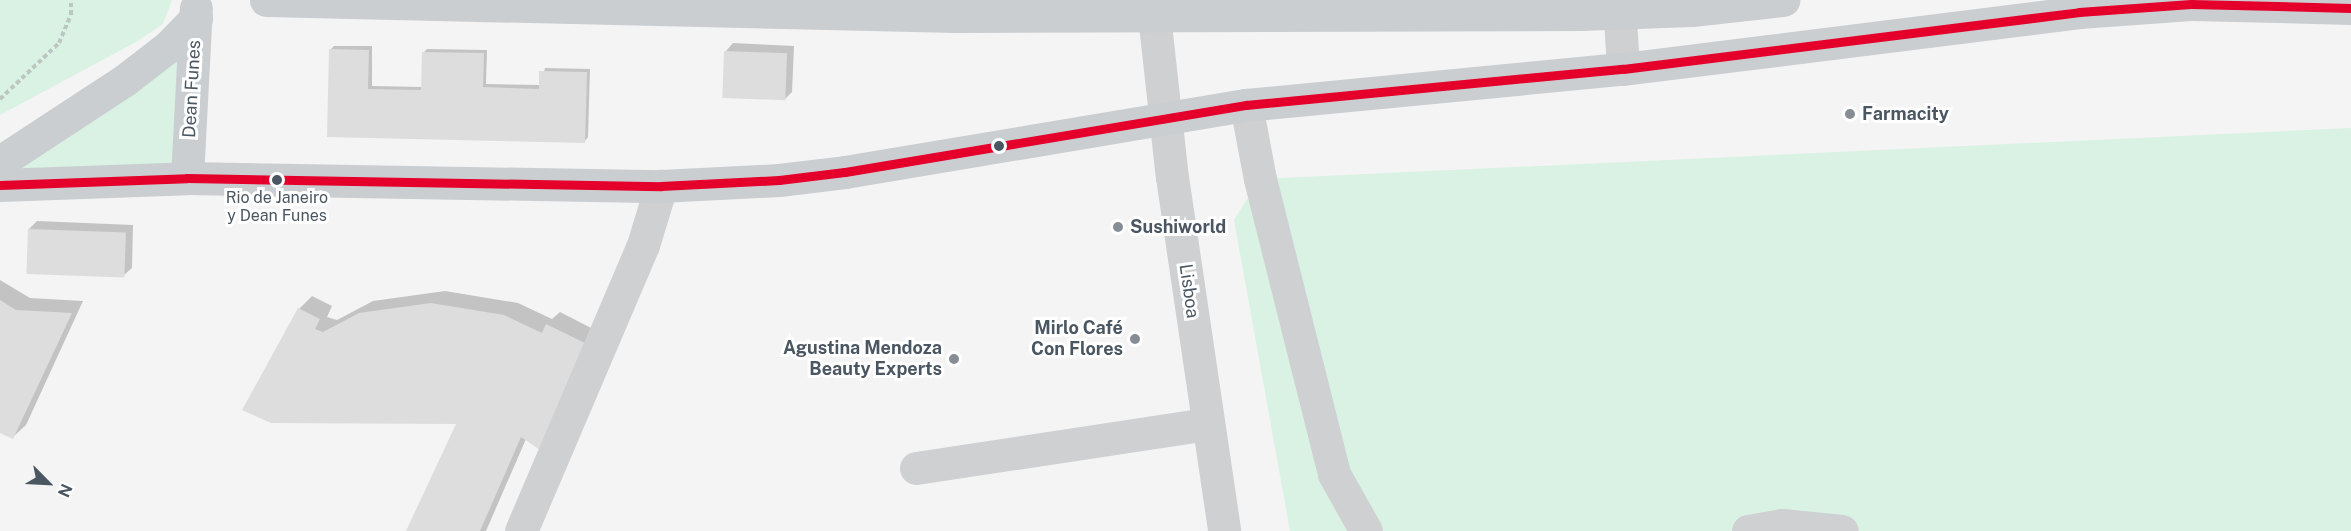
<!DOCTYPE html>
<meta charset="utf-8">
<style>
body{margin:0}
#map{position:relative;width:2351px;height:531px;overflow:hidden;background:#f4f4f4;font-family:"Public Sans",sans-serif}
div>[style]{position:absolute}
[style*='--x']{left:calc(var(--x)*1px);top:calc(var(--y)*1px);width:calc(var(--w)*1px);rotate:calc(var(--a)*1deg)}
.green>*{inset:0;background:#d9f2e3}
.shadow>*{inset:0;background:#0003}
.building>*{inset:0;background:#ddddde;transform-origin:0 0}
.path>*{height:4px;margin-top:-2px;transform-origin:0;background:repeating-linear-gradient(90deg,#bcc7c4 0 4.5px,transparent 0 7.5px)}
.minor>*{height:33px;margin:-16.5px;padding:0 16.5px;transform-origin:16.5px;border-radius:16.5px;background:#ced0d2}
.major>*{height:33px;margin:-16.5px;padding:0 16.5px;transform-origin:16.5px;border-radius:16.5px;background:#caced1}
.bus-1>*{height:9px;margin:-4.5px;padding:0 4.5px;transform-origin:4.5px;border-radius:4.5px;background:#e4002b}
.dots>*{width:16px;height:16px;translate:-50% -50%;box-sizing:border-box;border:3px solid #fff;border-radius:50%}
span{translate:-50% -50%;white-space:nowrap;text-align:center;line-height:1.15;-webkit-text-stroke:6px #fff;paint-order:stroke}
.bus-label{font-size:16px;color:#4a5661}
.street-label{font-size:18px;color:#4a5661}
.poi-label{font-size:18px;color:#4a5661;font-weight:700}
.left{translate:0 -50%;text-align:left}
.right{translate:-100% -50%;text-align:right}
.north{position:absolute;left:18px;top:453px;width:60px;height:60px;-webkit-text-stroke:4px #fff;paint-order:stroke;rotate:114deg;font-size:16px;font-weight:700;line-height:24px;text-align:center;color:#4a5661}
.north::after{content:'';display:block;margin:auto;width:21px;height:27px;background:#4a5661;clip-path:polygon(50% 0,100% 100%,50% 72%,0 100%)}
</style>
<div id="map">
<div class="green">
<div style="clip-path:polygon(0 0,172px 0,163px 24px,136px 42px,0 115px)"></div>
<div style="clip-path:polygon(190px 32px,180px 172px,0 180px)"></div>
<div style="clip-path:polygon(2351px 128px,2351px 531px,1290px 531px,1234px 220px,1260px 179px)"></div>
</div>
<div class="shadow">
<div style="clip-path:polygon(733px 43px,794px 46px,792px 92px,784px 100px,726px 51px)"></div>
<div style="clip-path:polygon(334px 46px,372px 46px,372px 86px,422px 87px,423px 53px,427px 49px,487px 50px,486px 84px,541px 85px,545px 68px,590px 69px,588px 137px,585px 141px,329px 136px,330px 50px)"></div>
<div style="clip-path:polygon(37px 221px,133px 225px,132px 268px,124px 275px,29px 229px)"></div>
<div style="clip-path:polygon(0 280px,30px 298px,83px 301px,26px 425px,13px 437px,0 431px)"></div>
<div style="clip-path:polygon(445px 291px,518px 303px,552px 319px,560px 312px,599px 332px,526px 439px,486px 531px,408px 531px,458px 422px,244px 409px,299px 309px,312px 296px,332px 306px,327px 317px,337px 320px,373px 301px)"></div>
</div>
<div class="building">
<div style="clip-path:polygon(329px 49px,369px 50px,368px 89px,421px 90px,422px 52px,484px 53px,483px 87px,539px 89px,539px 71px,587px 72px,585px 143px,327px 137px)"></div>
<div style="left:724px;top:51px;width:63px;height:47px;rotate:2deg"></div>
<div style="left:28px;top:229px;width:98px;height:45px;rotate:2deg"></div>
<div style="clip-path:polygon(0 300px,16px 310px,72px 313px,13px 439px,0 433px)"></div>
<div style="clip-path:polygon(431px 303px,504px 315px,542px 333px,546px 324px,587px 344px,540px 450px,521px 437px,480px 531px,406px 531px,456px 424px,271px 423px,242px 410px,298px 308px,320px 319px,315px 329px,323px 332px,359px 313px)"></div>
</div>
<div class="path">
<div style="--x:0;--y:99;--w:81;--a:-43.5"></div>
<div style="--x:59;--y:43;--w:30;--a:-67"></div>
<div style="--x:71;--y:15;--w:15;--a:-90"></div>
</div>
<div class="minor">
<div style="--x:1619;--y:0;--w:69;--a:86.7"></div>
<div style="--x:1154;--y:15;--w:163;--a:83.7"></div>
<div style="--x:1172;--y:177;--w:358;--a:81.6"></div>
<div style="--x:1246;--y:105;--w:75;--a:79.3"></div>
<div style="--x:1260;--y:179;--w:304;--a:75.9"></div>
<div style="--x:1334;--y:474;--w:65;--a:60.7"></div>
<div style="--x:916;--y:468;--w:295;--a:-8.6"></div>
<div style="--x:521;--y:531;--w:311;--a:-66.9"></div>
<div style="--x:643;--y:245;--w:62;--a:-73"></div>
<div style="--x:1748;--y:531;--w:35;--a:-10"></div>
<div style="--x:1782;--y:525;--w:60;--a:5.7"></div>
</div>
<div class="major">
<div style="--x:266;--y:0;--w:689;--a:1.33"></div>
<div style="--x:955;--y:16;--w:625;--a:-0.18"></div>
<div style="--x:1580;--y:14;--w:112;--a:-2"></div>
<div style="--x:1692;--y:10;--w:92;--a:-6.3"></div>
<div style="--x:0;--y:162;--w:149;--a:-33.3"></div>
<div style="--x:125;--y:80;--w:56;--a:-37.7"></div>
<div style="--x:169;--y:46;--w:39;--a:-46"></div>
<div style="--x:187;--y:178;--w:170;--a:-87"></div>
<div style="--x:0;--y:185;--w:187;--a:-2.1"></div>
<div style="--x:187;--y:178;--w:474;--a:1"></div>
<div style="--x:661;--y:186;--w:118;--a:-2.9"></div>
<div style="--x:779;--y:180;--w:66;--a:-6.9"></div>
<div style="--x:845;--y:172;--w:407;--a:-9.5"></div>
<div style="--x:1246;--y:105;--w:379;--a:-5.5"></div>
<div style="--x:1623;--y:69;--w:460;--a:-7.1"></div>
<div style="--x:2079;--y:12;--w:112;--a:-4.1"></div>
<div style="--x:2191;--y:4;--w:160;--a:1.4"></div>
</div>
<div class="bus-1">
<div style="--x:0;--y:185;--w:187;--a:-2.1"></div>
<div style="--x:187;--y:178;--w:474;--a:1"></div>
<div style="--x:661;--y:186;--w:118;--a:-2.9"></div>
<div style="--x:779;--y:180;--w:66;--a:-6.9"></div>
<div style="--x:845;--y:172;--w:407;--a:-9.5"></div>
<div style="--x:1246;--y:105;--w:379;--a:-5.5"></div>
<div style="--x:1623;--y:69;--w:460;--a:-7.1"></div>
<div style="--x:2079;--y:12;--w:112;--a:-4.1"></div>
<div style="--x:2191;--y:4;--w:160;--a:1.4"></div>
</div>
<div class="dots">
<div style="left:1850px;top:114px;background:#868d94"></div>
<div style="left:999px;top:146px;background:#4a5661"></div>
<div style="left:277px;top:180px;background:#4a5661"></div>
<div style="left:1118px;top:227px;background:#868d94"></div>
<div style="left:1135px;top:339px;background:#868d94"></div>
<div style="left:954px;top:359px;background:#868d94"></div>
</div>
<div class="bus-label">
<span style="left:277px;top:207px">Rio de Janeiro<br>y Dean Funes</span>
</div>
<div class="street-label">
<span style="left:192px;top:89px;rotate:-87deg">Dean Funes</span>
<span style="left:1189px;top:291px;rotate:82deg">Lisboa</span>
</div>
<div class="poi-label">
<span class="left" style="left:1862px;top:114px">Farmacity</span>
<span class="left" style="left:1130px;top:227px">Sushiworld</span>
<span class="right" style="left:1123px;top:339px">Mirlo Café<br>Con Flores</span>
<span class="right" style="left:942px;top:359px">Agustina Mendoza<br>Beauty Experts</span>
</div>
<div class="north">N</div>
</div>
